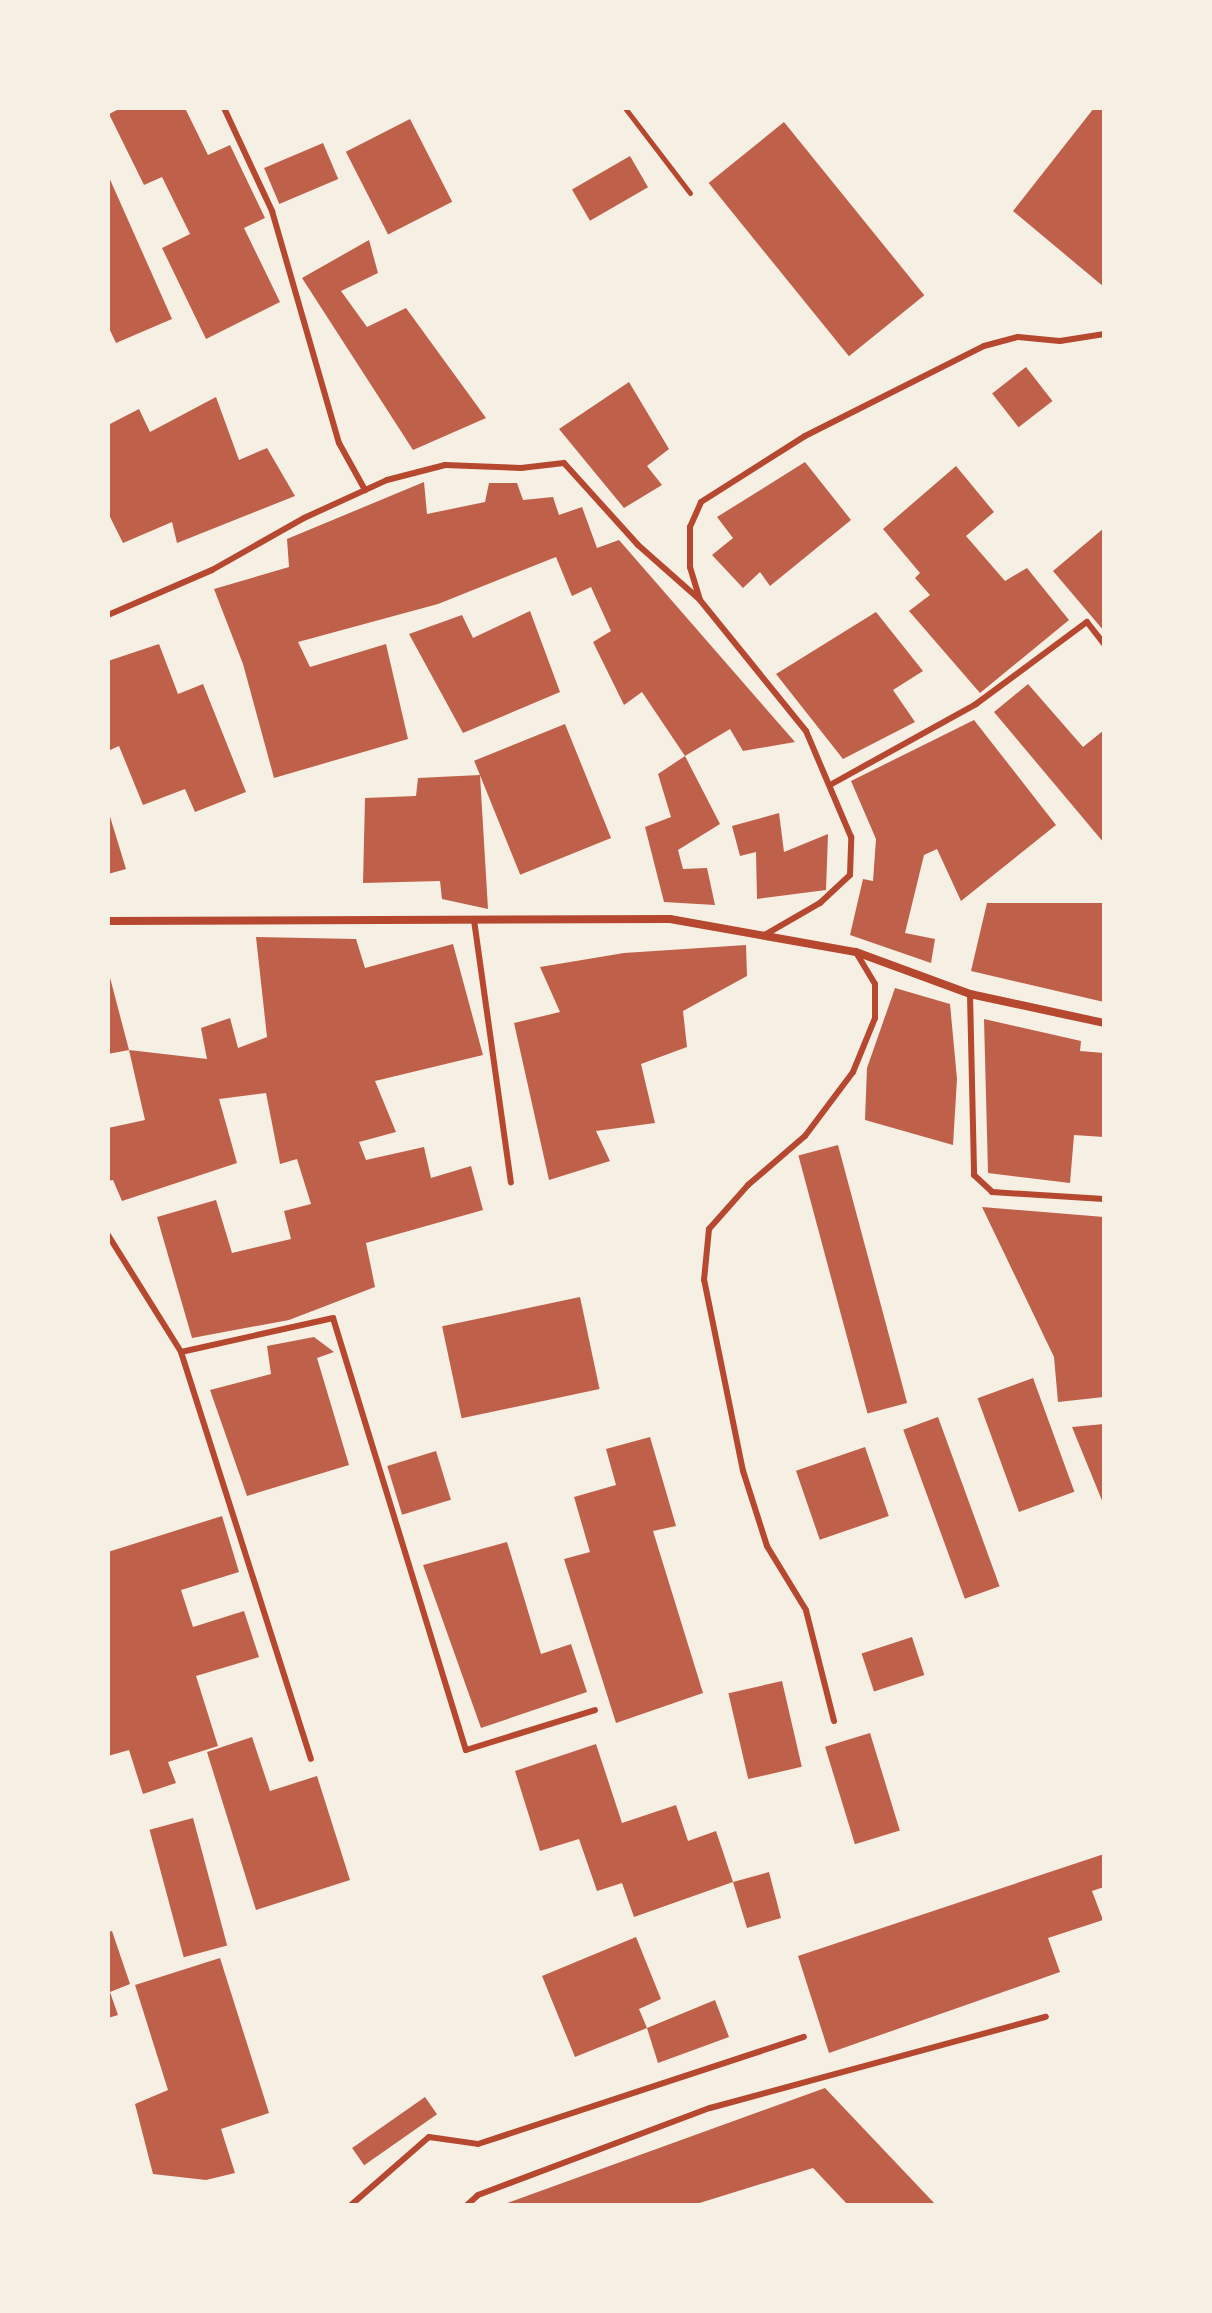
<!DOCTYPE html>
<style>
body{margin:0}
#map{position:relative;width:1212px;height:2313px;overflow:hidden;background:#f6efe4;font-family:"Exo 2",sans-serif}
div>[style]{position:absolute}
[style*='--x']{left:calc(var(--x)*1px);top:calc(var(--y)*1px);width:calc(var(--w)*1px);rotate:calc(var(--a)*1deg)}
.building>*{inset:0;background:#bf614a;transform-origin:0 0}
.path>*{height:5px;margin:-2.5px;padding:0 2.5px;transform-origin:2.5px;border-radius:2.5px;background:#b5482f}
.service>*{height:6px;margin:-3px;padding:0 3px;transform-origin:3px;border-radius:3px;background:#b5482f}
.minor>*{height:8px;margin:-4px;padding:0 4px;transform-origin:4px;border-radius:4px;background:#b5482f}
span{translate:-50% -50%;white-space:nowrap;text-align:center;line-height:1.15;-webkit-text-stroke:8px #f6efe4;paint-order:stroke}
.frame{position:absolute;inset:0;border:110px solid #f6efe4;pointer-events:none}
</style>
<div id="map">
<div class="building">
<div style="clip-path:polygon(121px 108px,185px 108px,208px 155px,230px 145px,265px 218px,244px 228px,280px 302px,206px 339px,162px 248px,190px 234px,162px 177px,144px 185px,109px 114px)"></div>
<div style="clip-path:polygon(1094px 108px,1104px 108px,1104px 287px,1013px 211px)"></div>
<div style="left:410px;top:119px;width:93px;height:72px;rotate:63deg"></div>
<div style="left:784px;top:122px;width:223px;height:97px;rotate:51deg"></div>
<div style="left:323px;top:143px;width:39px;height:64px;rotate:67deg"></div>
<div style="left:630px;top:156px;width:36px;height:67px;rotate:60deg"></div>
<div style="clip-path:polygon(108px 175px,172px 319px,116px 343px,108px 326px)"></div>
<div style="clip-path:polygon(369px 240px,378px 273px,341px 291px,367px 327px,406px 308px,486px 418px,413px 450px,302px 278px)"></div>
<div style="left:1026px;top:367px;width:43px;height:43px;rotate:52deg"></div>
<div style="clip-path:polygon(629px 382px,669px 449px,647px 466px,662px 485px,624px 508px,559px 429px)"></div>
<div style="clip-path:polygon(216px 397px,239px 460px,267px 448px,295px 496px,177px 543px,172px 522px,123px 543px,108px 513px,108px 425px,139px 409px,150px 432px)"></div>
<div style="clip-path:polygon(805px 462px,851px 520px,770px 586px,760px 572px,743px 588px,712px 555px,733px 538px,717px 517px)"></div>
<div style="clip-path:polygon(956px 466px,994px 512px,966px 536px,1005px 581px,1027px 568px,1069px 620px,980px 693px,909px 611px,930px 595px,915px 578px,920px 573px,883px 529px)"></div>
<div style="clip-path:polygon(424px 482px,427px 514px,485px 502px,489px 483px,517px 483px,523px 500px,553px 497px,559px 515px,582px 507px,597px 548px,619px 540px,795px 742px,743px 751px,730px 729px,685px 756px,642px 692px,624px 705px,593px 642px,611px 631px,591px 587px,572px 596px,556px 557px,438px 604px,298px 642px,310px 667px,386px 644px,408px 739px,274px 778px,243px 664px,214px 589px,289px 567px,287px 539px)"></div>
<div style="clip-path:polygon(1104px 528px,1104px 631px,1053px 571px)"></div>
<div style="clip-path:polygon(530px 611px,560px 692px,463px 733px,409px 634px,462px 615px,473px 638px)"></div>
<div style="clip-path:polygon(876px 612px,923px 671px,893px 690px,915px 722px,843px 759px,776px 674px)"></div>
<div style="clip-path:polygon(159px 644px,178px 694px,203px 684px,246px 792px,195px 812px,185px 789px,143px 805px,119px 746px,108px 751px,108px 661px)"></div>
<div style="clip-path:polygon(1028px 684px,1083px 747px,1104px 730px,1104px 843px,994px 712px)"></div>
<div style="clip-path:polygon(974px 720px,1056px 825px,961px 901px,937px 849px,924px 855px,905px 933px,935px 939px,931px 963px,850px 935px,863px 879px,873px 881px,876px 839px,851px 781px)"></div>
<div style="left:565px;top:724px;width:123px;height:98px;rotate:68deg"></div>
<div style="clip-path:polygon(685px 756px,720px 824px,678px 850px,683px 869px,707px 868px,715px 905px,664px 902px,645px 827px,671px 817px,658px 774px)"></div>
<div style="clip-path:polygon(480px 775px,488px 909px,442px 899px,440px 881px,363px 883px,365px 798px,416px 796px,418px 778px)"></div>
<div style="clip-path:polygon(108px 810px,126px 869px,108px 874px)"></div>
<div style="clip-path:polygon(779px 813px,784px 852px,828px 834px,826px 890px,757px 899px,756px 852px,740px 856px,732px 826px)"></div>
<div style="clip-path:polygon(987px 903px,1104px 903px,1104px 1002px,971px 971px)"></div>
<div style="clip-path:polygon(256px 937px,356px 939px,365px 968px,453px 944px,483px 1055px,375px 1081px,396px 1132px,359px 1142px,366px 1160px,424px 1147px,431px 1178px,471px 1166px,483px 1210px,366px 1243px,375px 1287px,289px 1320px,192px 1338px,157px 1217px,216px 1200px,232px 1253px,291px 1239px,284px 1211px,311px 1204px,297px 1159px,280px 1164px,266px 1093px,219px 1099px,237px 1163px,122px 1201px,113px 1180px,108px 1181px,108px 1128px,145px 1120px,129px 1050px,108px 1054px,108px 970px,129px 1050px,207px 1059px,201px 1028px,230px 1018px,238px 1048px,267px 1037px)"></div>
<div style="clip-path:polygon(746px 945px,747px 976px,683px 1011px,687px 1047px,641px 1064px,655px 1123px,596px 1131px,610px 1161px,549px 1180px,514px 1023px,560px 1012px,540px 967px,624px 953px)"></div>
<div style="clip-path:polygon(895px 988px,950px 1004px,957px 1079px,953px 1145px,865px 1120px,867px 1068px)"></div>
<div style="clip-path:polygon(984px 1019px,1081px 1041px,1080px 1051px,1104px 1053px,1104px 1137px,1074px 1135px,1070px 1183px,988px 1173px)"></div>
<div style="left:838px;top:1145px;width:267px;height:41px;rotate:75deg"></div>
<div style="clip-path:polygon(982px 1207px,1104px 1217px,1104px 1397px,1058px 1402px,1054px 1357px)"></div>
<div style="left:580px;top:1297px;width:94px;height:141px;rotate:78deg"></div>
<div style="clip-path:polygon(314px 1337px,334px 1352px,317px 1358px,349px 1465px,247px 1496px,210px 1390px,271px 1374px,267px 1346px)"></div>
<div style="left:1033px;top:1378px;width:121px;height:59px;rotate:70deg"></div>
<div style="left:938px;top:1417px;width:180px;height:37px;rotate:70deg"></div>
<div style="clip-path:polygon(1104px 1424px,1104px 1503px,1103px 1503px,1072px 1427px)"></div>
<div style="clip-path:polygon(650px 1437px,676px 1526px,653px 1531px,703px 1693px,616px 1723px,564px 1559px,590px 1552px,574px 1497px,616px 1485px,606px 1449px)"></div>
<div style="left:865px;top:1447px;width:73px;height:73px;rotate:71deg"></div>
<div style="left:436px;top:1451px;width:51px;height:51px;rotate:73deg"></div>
<div style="clip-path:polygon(222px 1516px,239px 1572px,181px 1590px,193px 1627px,244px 1611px,259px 1657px,196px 1676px,218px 1746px,168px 1762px,176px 1783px,143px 1794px,129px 1750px,108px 1756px,108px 1552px)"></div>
<div style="clip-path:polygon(507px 1542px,541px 1654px,571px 1644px,587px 1692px,481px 1728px,423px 1565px)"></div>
<div style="left:912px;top:1637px;width:40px;height:53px;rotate:72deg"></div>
<div style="left:782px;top:1681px;width:88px;height:55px;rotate:77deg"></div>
<div style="left:870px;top:1733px;width:102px;height:47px;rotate:73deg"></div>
<div style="clip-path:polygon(252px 1737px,270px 1791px,317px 1776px,350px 1880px,256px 1910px,207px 1752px)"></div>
<div style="clip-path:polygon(596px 1744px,622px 1823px,676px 1805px,688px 1841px,716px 1831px,733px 1882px,769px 1872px,781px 1918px,747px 1928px,733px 1882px,634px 1917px,622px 1883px,597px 1891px,579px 1839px,540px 1851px,515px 1771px)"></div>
<div style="left:193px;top:1818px;width:132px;height:45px;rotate:75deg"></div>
<div style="clip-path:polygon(1104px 1854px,1104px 1887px,1092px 1891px,1103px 1920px,1048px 1938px,1060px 1972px,829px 2053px,798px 1956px)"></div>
<div style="clip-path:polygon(112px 1931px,130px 1984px,110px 1992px,118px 2015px,108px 2018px,108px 1932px)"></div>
<div style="clip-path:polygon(636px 1937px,661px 1999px,639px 2009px,647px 2028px,715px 2000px,729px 2037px,658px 2063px,647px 2028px,575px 2057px,542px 1976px)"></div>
<div style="clip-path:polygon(220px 1958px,269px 2113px,221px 2129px,235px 2173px,206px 2180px,153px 2174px,135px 2104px,168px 2090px,135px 1985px)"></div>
<div style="clip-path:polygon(825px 2088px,936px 2205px,848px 2205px,813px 2168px,693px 2205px,502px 2205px)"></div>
<div style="left:425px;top:2097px;width:21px;height:89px;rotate:55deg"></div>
</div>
<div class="path">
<div style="--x:625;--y:108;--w:107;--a:52.6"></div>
</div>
<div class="service">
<div style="--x:224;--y:108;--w:114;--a:65"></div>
<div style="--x:272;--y:211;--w:241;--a:73.9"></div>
<div style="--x:339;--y:443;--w:54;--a:61"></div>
<div style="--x:108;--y:615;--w:113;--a:-23.4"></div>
<div style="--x:212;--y:570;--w:106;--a:-29.5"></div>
<div style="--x:304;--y:518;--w:91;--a:-24.6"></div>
<div style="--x:387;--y:480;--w:60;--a:-14.5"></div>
<div style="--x:445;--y:465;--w:76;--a:2.3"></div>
<div style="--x:521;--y:468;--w:43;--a:-6.6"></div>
<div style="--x:564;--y:463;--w:110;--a:47.9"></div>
<div style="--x:638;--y:545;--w:80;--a:41.5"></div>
<div style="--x:830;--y:785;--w:167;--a:-29"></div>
<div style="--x:976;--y:704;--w:138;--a:-36.5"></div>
<div style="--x:1087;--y:622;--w:28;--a:52"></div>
<div style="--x:474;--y:920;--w:265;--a:82"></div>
<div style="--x:763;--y:936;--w:66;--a:-30.1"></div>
<div style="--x:820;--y:903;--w:41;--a:-43"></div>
<div style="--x:850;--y:875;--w:38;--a:-88"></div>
<div style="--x:851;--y:837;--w:115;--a:-113"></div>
<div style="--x:806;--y:731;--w:169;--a:-129"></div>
<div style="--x:700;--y:600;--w:34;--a:-107"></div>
<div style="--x:690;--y:567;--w:40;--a:-90"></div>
<div style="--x:690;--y:527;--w:27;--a:-66"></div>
<div style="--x:701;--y:502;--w:123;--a:-32.4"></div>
<div style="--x:805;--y:436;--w:200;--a:-26.7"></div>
<div style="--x:984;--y:346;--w:35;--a:-15"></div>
<div style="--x:1018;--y:337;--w:42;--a:5.4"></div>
<div style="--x:1060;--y:341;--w:45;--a:-9"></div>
<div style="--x:970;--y:994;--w:181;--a:88.7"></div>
<div style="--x:974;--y:1175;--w:25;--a:43"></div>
<div style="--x:992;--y:1192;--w:112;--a:3.6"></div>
<div style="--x:108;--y:1235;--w:138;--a:58"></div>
<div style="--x:181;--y:1352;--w:156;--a:-12.6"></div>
<div style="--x:333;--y:1318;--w:452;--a:72.9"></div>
<div style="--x:466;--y:1750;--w:135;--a:-17.2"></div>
<div style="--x:181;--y:1352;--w:427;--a:72.3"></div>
<div style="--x:834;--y:1721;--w:114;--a:-104.2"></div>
<div style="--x:806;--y:1610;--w:75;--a:-121.4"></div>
<div style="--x:767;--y:1546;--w:79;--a:-107.7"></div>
<div style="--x:743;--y:1471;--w:195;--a:-101.5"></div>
<div style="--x:704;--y:1280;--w:51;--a:-84.4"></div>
<div style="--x:709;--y:1229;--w:59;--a:-48.4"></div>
<div style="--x:748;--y:1185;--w:75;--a:-40.7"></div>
<div style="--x:805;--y:1136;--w:80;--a:-53.1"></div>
<div style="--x:853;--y:1072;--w:58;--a:-67.8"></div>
<div style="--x:875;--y:1018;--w:34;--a:-90"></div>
<div style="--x:875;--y:984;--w:37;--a:-121"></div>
<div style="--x:351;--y:2205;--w:103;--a:-41.1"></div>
<div style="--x:429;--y:2137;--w:49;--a:8.1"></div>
<div style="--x:478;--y:2144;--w:343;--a:-18.2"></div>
<div style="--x:467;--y:2205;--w:15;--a:-42"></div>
<div style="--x:478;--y:2195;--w:248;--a:-20.6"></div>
<div style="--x:710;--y:2108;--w:348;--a:-15.2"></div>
</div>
<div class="minor">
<div style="--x:108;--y:921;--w:562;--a:-0.2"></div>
<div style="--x:670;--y:919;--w:189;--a:10.1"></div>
<div style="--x:856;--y:952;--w:121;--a:20.2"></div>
<div style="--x:970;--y:994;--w:137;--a:12.2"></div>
</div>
<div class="frame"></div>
</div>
